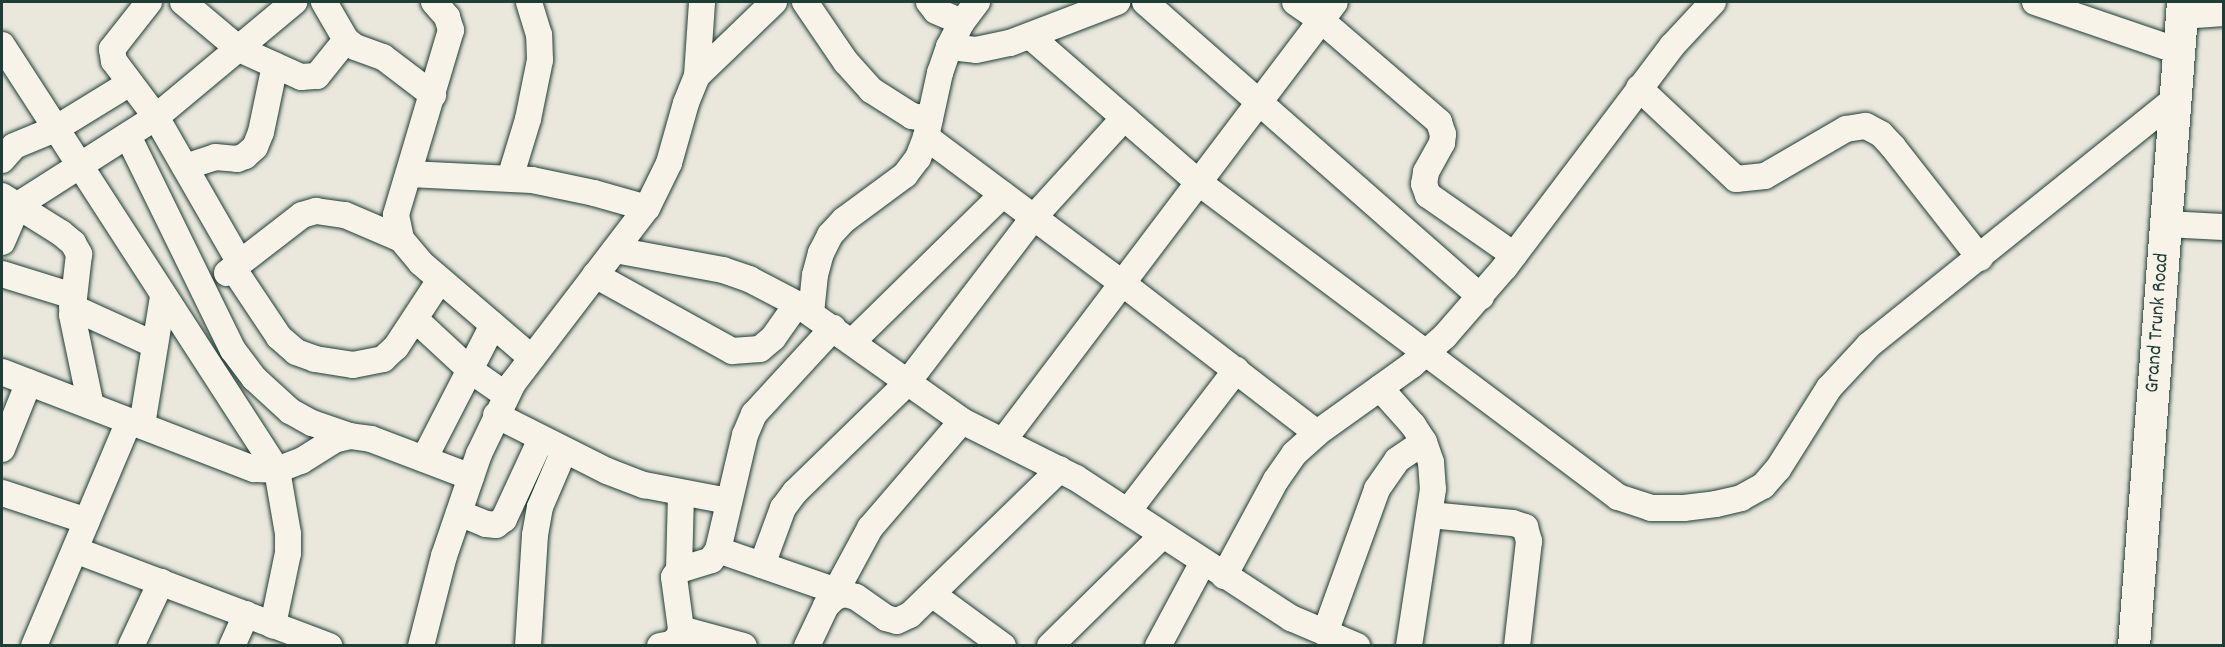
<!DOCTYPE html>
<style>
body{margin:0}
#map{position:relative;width:2225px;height:647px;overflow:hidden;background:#eae8dd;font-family:Dekko,sans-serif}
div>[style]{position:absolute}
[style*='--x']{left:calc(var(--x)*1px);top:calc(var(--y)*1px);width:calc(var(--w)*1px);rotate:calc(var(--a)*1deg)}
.roads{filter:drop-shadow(0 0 2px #1f3d34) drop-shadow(0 0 2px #1f3d34)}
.minor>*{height:26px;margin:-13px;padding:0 13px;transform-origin:13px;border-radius:13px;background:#f7f3e8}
.major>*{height:32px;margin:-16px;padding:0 16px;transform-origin:16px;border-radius:16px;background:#f7f3e8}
span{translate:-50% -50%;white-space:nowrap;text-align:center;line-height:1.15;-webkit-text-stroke:6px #f7f3e8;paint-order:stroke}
.street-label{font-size:21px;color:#1f3d34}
.frame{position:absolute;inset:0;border:3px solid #1f3d34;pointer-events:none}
</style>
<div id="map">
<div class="roads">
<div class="minor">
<div style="--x:149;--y:2;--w:60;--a:128.2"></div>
<div style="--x:112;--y:49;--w:12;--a:81"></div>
<div style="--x:114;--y:61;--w:70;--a:53.1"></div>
<div style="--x:156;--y:117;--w:168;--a:60.1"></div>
<div style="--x:183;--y:2;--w:73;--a:40"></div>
<div style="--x:239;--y:49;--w:68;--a:24.3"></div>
<div style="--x:301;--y:77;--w:16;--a:-4"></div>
<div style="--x:317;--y:76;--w:46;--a:-51.1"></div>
<div style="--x:324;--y:2;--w:44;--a:59.9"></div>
<div style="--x:346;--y:40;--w:11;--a:38"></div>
<div style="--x:355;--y:47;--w:30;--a:20"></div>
<div style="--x:383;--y:57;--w:63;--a:37.2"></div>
<div style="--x:434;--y:2;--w:20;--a:49"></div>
<div style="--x:447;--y:17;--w:14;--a:73"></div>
<div style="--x:451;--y:30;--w:193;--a:106.6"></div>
<div style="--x:396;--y:215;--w:25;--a:78"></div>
<div style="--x:401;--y:239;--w:31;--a:50"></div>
<div style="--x:421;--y:263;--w:146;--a:40.6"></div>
<div style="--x:805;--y:2;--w:73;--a:55.7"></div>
<div style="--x:846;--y:62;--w:38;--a:48"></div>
<div style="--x:871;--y:90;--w:49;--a:32.4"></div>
<div style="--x:912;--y:116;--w:18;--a:9"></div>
<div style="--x:929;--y:2;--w:11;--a:52"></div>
<div style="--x:936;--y:11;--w:28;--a:23"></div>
<div style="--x:1145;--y:2;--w:447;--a:41.3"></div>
<div style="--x:1295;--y:2;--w:32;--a:35"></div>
<div style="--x:1321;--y:20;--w:156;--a:40.8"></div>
<div style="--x:1439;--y:122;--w:13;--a:72"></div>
<div style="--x:1443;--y:134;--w:9;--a:96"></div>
<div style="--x:1442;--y:143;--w:33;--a:119"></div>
<div style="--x:1426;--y:172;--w:12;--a:99"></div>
<div style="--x:1424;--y:184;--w:12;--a:70"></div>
<div style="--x:1428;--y:195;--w:105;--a:34.9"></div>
<div style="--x:2035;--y:2;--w:151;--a:18.9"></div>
<div style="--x:2181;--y:16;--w:43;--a:-4"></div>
<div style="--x:1030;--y:36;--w:223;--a:41"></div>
<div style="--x:1198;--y:182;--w:525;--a:36.87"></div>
<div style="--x:1618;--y:497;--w:35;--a:18"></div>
<div style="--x:1651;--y:508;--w:33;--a:0"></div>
<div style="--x:1684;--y:508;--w:32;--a:-7"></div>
<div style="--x:1716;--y:504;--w:26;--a:-13"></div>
<div style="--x:1741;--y:498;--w:25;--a:-29"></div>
<div style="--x:1763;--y:486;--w:23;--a:-49"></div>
<div style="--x:1778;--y:469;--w:96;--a:-57.8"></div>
<div style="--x:1829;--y:388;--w:59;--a:-47.1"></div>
<div style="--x:1869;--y:345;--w:391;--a:-38.8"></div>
<div style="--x:2;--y:45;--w:506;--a:57.09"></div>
<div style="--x:277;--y:470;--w:65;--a:80.2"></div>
<div style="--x:288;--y:534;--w:19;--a:90"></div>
<div style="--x:288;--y:553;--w:74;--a:101.8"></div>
<div style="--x:949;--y:47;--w:27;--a:6"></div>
<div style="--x:976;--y:50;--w:35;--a:-12"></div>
<div style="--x:1010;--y:43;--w:115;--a:-21"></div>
<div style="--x:697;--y:76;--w:74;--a:-86.1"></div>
<div style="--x:1639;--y:88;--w:133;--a:43.2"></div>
<div style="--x:1736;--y:179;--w:29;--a:-6"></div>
<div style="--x:1765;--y:176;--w:94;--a:-30.1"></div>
<div style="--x:1846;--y:129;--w:20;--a:-9"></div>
<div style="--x:1866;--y:126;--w:17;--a:28"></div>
<div style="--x:1881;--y:134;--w:18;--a:47"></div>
<div style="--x:1893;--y:147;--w:141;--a:51.9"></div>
<div style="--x:128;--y:136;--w:238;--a:63.9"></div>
<div style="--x:233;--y:350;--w:35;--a:53"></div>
<div style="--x:254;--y:378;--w:49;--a:42.5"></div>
<div style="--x:290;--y:411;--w:25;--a:29"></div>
<div style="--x:312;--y:423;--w:40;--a:18.9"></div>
<div style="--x:926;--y:137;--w:244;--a:36.7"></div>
<div style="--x:1122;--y:283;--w:246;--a:37.6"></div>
<div style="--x:2;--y:160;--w:18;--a:-49"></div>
<div style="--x:14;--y:146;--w:44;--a:-22.5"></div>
<div style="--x:55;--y:129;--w:88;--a:-31.5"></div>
<div style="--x:185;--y:167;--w:32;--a:-18"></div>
<div style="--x:215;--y:157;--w:22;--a:5"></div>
<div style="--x:237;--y:159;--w:9;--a:-21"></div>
<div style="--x:245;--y:156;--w:13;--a:-42"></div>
<div style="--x:255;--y:147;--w:16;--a:-68"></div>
<div style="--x:261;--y:132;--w:68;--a:-78.2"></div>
<div style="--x:409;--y:174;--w:123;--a:2.8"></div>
<div style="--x:532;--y:180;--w:63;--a:11.8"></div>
<div style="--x:594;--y:193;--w:55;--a:15.8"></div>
<div style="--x:510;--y:178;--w:62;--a:-73"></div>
<div style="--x:528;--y:119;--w:60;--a:-78.5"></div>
<div style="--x:540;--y:60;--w:25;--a:-92"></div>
<div style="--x:539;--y:35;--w:34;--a:-107"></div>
<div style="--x:2;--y:196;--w:70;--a:32.1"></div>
<div style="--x:61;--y:233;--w:16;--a:40"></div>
<div style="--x:73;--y:243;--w:13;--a:61"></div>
<div style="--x:79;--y:254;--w:61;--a:96.5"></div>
<div style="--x:72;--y:315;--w:93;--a:78.2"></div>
<div style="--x:2165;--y:224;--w:59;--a:2.9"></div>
<div style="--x:2;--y:242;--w:40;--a:-66.6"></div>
<div style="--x:18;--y:205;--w:164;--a:-32.5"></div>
<div style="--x:156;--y:117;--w:180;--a:-39.8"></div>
<div style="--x:615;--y:250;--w:110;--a:10.5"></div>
<div style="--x:723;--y:270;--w:28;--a:19"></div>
<div style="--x:749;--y:279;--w:54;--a:27.5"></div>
<div style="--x:797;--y:304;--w:202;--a:35.3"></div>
<div style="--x:962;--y:421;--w:127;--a:26.6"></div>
<div style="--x:1076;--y:478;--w:257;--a:33.1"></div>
<div style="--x:1291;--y:618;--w:72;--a:23"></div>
<div style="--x:233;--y:268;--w:83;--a:56.3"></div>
<div style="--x:279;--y:337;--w:23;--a:41"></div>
<div style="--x:296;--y:352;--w:20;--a:20"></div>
<div style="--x:315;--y:359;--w:38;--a:9"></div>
<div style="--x:353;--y:365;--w:31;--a:-11"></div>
<div style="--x:383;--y:359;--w:18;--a:-43"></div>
<div style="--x:396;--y:347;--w:80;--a:-56.7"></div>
<div style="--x:227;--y:273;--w:95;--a:-37.7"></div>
<div style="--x:302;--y:215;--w:15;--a:-16"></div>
<div style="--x:316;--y:211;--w:29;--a:8"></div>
<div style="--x:345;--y:215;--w:61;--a:23.2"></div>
<div style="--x:2;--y:274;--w:74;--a:17.2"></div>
<div style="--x:595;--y:275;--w:157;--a:29"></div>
<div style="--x:732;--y:351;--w:28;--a:-4"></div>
<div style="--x:760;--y:349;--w:17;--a:-40"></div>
<div style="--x:773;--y:338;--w:42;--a:-54.8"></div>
<div style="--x:72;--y:307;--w:91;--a:24.6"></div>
<div style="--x:811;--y:313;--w:38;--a:-84"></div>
<div style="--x:815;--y:275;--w:23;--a:-75"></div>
<div style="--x:821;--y:253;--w:20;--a:-63"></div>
<div style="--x:830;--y:235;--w:21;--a:-47"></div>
<div style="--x:844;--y:220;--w:76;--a:-36.4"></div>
<div style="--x:905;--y:175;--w:21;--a:-53"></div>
<div style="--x:918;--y:158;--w:22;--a:-69"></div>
<div style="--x:926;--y:137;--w:66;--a:-77.7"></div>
<div style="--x:940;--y:73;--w:28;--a:-71"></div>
<div style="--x:949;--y:47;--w:28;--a:-63"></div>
<div style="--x:962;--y:22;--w:25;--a:-53"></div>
<div style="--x:415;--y:319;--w:75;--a:42.8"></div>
<div style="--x:470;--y:370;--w:44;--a:34.8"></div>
<div style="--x:852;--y:342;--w:211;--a:-44.4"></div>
<div style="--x:2;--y:372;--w:270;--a:21.1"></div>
<div style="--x:254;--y:469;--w:23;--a:2"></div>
<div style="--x:277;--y:470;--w:26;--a:-21"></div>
<div style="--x:301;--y:461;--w:39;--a:-32"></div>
<div style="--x:334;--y:440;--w:16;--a:-14"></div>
<div style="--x:350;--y:436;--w:21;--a:8"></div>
<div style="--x:371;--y:439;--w:107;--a:20.8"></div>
<div style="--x:1380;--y:388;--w:50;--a:48.3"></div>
<div style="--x:1413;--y:425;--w:20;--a:57"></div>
<div style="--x:1424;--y:442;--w:21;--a:71"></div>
<div style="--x:1431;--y:462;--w:27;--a:86"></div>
<div style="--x:1433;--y:489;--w:159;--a:98.7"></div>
<div style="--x:496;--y:415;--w:124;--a:26.8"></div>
<div style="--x:607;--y:471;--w:40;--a:21"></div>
<div style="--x:644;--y:485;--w:86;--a:10.8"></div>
<div style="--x:142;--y:425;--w:130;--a:-80.7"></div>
<div style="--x:1003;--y:441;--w:550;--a:-52.9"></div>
<div style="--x:2;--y:449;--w:72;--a:-68.1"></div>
<div style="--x:424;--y:459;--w:151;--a:-62.8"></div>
<div style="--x:2;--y:493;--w:89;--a:18.2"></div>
<div style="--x:1128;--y:511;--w:178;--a:-52.5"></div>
<div style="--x:459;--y:513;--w:29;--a:22"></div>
<div style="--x:486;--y:524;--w:10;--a:6"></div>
<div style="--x:496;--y:525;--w:10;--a:-37"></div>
<div style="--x:504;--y:519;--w:88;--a:-65.2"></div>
<div style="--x:1430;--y:515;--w:83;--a:5.5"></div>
<div style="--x:1513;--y:523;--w:13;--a:18"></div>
<div style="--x:1525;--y:527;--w:15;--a:74"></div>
<div style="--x:1529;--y:541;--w:106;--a:96.5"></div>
<div style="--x:75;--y:550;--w:272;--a:20.7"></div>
<div style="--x:718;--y:550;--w:134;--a:19.1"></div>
<div style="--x:762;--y:565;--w:61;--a:-69.8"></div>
<div style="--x:783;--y:508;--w:20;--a:-53"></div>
<div style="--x:795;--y:492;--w:156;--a:-44.2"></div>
<div style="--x:907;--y:383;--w:209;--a:-52.6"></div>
<div style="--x:1034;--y:217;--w:134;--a:-47.7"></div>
<div style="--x:679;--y:570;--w:77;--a:-88.5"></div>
<div style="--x:1224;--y:576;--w:109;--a:-61.6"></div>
<div style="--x:1276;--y:480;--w:32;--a:-55"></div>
<div style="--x:1294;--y:454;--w:31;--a:-42"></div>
<div style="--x:1317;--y:433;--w:117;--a:-35.6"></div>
<div style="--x:1412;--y:365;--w:44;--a:-41.3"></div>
<div style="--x:1445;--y:336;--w:91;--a:-49"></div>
<div style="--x:1505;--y:267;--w:277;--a:-52.9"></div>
<div style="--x:1672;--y:46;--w:60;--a:-47"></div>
<div style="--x:836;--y:591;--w:72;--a:-61.6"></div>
<div style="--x:870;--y:528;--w:141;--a:-49.3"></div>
<div style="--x:932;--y:594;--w:88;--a:36.2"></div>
<div style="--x:681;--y:629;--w:65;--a:15.1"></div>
<div style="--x:1325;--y:633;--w:153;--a:-70.1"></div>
<div style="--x:1377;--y:489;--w:35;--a:-55"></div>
<div style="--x:1397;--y:460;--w:32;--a:-34"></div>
<div style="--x:34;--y:646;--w:244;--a:-67.1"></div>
<div style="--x:131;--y:646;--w:71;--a:-64.9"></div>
<div style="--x:232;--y:646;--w:35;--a:-66"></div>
<div style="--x:421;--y:646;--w:93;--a:-75.7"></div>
<div style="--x:444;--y:556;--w:108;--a:-71.1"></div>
<div style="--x:479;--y:454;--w:79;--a:-64.4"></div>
<div style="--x:513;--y:383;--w:220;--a:-52.6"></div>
<div style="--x:647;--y:208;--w:50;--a:-63.9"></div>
<div style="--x:669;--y:163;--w:62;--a:-74.2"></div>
<div style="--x:686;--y:103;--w:29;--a:-68"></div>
<div style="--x:697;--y:76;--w:107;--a:-43.9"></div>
<div style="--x:528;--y:646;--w:111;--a:-86.4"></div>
<div style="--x:535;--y:535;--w:28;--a:-80"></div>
<div style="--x:540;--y:507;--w:61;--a:-66.8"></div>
<div style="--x:660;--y:646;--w:11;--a:-10"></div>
<div style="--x:671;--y:644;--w:11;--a:-41"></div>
<div style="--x:679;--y:637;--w:8;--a:-76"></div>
<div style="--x:681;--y:629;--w:52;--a:-97.7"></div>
<div style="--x:674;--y:577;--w:9;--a:-54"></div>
<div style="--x:679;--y:570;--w:34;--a:-17"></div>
<div style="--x:711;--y:560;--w:12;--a:-55"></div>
<div style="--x:718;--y:550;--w:118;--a:-76.8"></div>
<div style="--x:745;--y:435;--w:23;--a:-67"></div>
<div style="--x:754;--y:414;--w:117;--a:-47.4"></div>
<div style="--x:807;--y:646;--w:44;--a:-64.6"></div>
<div style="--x:826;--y:606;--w:13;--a:-45"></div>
<div style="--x:835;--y:597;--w:10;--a:-17"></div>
<div style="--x:845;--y:594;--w:11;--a:15"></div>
<div style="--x:856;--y:597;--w:37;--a:35"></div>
<div style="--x:886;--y:618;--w:11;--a:15"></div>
<div style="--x:897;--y:621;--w:14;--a:-25"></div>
<div style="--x:910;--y:615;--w:209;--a:-44.2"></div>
<div style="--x:1050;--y:646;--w:158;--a:-44.5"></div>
<div style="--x:1158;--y:646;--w:95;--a:-61.8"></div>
</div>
<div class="major">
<div style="--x:2134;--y:646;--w:646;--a:-85.65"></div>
</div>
</div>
<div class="street-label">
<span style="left:2158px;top:323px;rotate:-86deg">Grand Trunk Road</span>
</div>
<div class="frame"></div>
</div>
